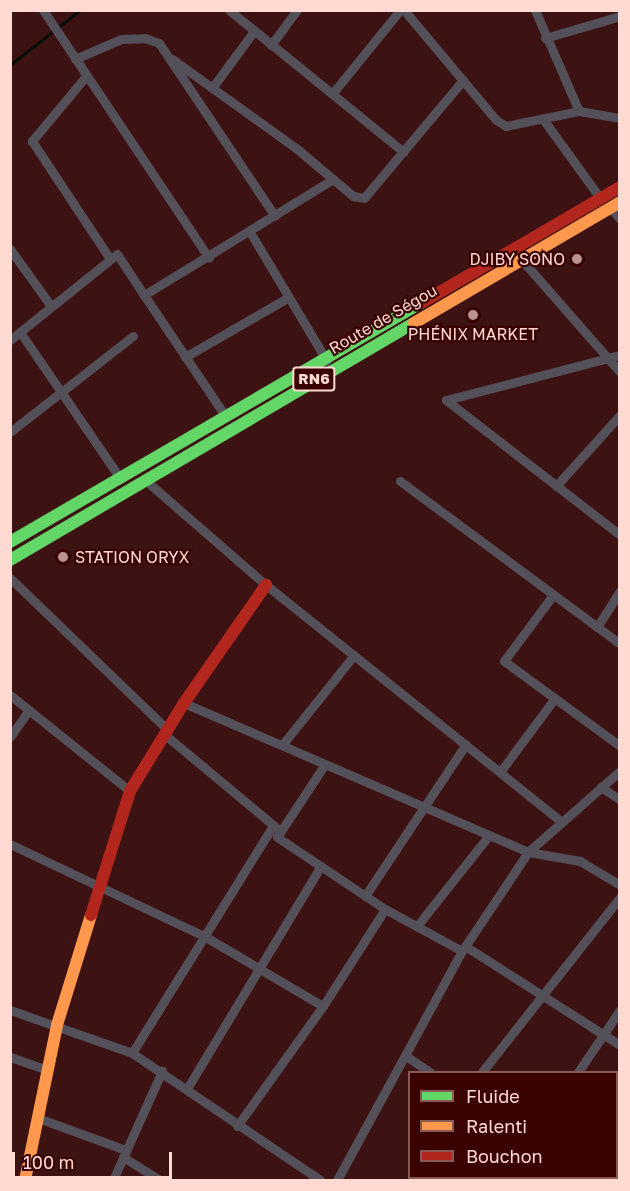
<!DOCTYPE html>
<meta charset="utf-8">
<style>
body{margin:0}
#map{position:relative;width:630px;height:1191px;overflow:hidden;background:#3c1212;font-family:"Golos Text",sans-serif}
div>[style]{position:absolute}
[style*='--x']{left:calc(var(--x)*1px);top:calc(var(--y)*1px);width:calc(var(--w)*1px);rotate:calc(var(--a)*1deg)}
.stream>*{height:3px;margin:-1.5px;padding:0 1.5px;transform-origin:1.5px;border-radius:1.5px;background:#070f06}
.street>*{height:9px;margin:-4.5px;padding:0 4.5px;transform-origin:4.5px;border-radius:4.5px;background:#545059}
.fast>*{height:12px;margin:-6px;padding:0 6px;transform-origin:6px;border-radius:6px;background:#63d668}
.slow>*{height:12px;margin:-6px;padding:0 6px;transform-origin:6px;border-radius:6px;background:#ff974d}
.jam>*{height:12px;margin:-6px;padding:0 6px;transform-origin:6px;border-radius:6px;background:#b3261e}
.dots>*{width:16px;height:16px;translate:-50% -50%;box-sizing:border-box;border:3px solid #3a0301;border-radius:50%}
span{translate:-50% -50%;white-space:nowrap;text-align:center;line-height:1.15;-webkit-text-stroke:4.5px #3a0301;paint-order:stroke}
.shield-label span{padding:2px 4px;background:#3a0301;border:2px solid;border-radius:4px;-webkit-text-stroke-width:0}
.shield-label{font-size:15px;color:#ffdad3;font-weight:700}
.poi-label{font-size:16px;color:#ffdad3}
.right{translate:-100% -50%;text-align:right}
.left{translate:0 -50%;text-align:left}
.street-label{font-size:16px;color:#ffdad3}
.frame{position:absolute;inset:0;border:12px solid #ffdad3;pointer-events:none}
.legend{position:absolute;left:408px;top:1071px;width:210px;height:108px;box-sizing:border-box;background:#3a0301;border:2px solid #895955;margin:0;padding:8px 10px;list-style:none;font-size:18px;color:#ffdad3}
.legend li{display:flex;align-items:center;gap:12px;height:30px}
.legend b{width:30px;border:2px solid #895955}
.scale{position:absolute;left:12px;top:1152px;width:160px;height:27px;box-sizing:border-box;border:3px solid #ffdad3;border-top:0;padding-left:8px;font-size:18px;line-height:21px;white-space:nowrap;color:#ffdad3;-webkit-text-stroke:4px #3a0301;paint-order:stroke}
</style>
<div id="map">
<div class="stream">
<div style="--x:10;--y:65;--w:89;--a:-38.2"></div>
</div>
<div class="street">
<div style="--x:43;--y:10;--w:298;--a:56.2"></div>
<div style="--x:229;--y:10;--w:225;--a:39.1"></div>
<div style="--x:404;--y:10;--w:143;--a:50.1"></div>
<div style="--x:496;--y:120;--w:12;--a:31"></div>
<div style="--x:506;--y:126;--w:75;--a:-11.6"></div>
<div style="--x:579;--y:111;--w:42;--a:9.7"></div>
<div style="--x:535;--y:10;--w:110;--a:66.5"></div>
<div style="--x:545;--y:38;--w:78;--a:-16.3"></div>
<div style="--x:271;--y:45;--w:44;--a:-53.4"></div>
<div style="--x:75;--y:59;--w:50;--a:-23.5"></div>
<div style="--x:121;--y:39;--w:24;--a:-2"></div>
<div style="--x:145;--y:38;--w:15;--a:20"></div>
<div style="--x:159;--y:43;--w:208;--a:56.2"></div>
<div style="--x:172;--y:59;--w:153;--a:35.7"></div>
<div style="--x:296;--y:148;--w:75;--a:40.1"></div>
<div style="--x:353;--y:196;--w:11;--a:10"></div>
<div style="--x:364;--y:198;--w:154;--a:-50"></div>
<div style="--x:86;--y:76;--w:85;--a:129.7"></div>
<div style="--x:32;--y:141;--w:141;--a:56.5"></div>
<div style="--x:212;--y:88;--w:71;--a:-53.6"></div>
<div style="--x:332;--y:94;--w:108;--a:-51"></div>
<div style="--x:543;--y:119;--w:97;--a:54.2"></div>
<div style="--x:610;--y:207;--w:16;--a:50"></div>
<div style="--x:250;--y:232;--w:150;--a:59.2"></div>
<div style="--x:10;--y:249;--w:70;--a:54.3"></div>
<div style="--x:521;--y:259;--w:150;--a:48.8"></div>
<div style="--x:144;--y:295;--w:147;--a:56.1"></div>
<div style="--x:20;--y:332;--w:177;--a:55.6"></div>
<div style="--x:10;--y:340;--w:137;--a:-38.8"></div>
<div style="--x:117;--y:254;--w:49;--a:56.6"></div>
<div style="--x:144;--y:295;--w:222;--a:-31.5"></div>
<div style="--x:185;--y:357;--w:120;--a:-30"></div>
<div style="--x:446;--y:400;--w:220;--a:37.8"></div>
<div style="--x:446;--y:400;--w:180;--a:-14.5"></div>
<div style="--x:10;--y:432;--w:156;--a:-38"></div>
<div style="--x:144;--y:479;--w:162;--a:41"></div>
<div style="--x:266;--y:585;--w:379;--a:38.7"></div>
<div style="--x:400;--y:481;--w:274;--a:36.5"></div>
<div style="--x:556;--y:486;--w:96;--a:-48"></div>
<div style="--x:10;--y:578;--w:218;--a:43.9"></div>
<div style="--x:553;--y:595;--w:82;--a:126.6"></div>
<div style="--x:504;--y:661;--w:144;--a:36.2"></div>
<div style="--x:597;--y:627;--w:43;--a:-57.4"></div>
<div style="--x:10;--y:695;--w:154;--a:38.7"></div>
<div style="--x:184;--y:703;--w:375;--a:23.4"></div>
<div style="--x:528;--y:852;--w:53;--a:9.8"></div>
<div style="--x:580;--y:861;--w:47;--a:31"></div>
<div style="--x:164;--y:734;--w:147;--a:39.8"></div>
<div style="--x:10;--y:737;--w:33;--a:-55"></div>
<div style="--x:282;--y:745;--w:115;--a:-51.3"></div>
<div style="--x:325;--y:764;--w:87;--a:123.3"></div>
<div style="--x:277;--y:837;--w:130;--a:33.7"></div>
<div style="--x:385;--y:909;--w:88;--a:28.6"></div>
<div style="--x:500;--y:772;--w:92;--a:-53.4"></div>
<div style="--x:601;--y:787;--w:23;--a:34"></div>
<div style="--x:10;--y:844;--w:215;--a:25.4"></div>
<div style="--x:204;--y:936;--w:138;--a:30.5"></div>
<div style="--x:365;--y:896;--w:182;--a:-56.4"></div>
<div style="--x:417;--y:926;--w:116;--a:-51.6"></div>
<div style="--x:465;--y:946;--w:184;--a:32.6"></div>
<div style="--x:10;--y:1010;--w:129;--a:19.4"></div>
<div style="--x:132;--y:1053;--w:227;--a:34"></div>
<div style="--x:132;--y:1053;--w:267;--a:-58.2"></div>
<div style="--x:406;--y:1056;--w:29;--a:34"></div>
<div style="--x:10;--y:1057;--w:40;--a:18.9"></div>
<div style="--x:482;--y:1072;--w:223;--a:-51.7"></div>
<div style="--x:578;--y:1072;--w:75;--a:-55.9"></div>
<div style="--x:188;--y:1087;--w:258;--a:-59"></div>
<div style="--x:38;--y:1118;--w:94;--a:20"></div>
<div style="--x:237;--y:1126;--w:148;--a:-54.4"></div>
<div style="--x:323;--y:1006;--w:115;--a:-57.4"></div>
<div style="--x:123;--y:1157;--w:44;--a:31.9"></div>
<div style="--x:463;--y:1178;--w:6;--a:18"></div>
<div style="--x:603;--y:1178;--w:5;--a:22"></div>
<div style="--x:113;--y:1180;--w:120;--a:-65.8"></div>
<div style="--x:337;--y:1180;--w:261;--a:-61.4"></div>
<div style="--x:462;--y:951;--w:119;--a:-56.3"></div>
<div style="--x:528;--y:852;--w:123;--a:-41.4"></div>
<div style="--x:450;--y:1180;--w:2;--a:-90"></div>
<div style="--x:564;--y:1180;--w:3;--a:-45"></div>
</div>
<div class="fast">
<div style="--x:10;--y:542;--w:475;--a:-30.2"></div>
<div style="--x:10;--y:560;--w:468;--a:-30.4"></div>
</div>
<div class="slow">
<div style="--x:414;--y:323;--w:239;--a:-30.4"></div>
<div style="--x:25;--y:1180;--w:158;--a:-78.3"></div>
<div style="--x:57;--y:1025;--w:115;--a:-72.8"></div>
</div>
<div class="jam">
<div style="--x:421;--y:303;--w:230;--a:-30.2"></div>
<div style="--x:91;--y:915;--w:130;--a:-72.5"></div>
<div style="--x:130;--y:791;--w:103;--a:-58.5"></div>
<div style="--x:184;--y:703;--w:144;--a:-55.2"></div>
</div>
<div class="dots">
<div style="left:577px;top:259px;background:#bb948f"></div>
<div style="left:473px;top:315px;background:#bb948f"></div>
<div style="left:63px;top:557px;background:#bb948f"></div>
</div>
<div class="shield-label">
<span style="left:314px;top:379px">RN6</span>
</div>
<div class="poi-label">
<span class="right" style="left:565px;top:259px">DJIBY SONO</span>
<span style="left:473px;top:334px">PHÉNIX MARKET</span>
<span class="left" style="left:75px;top:557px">STATION ORYX</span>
</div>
<div class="street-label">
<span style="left:383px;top:319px;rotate:-30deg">Route de Ségou</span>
</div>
<div class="frame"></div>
<ul class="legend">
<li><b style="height:8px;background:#63d668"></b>Fluide</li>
<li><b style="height:8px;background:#ff974d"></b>Ralenti</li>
<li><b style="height:8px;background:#b3261e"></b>Bouchon</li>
</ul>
<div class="scale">100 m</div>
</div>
